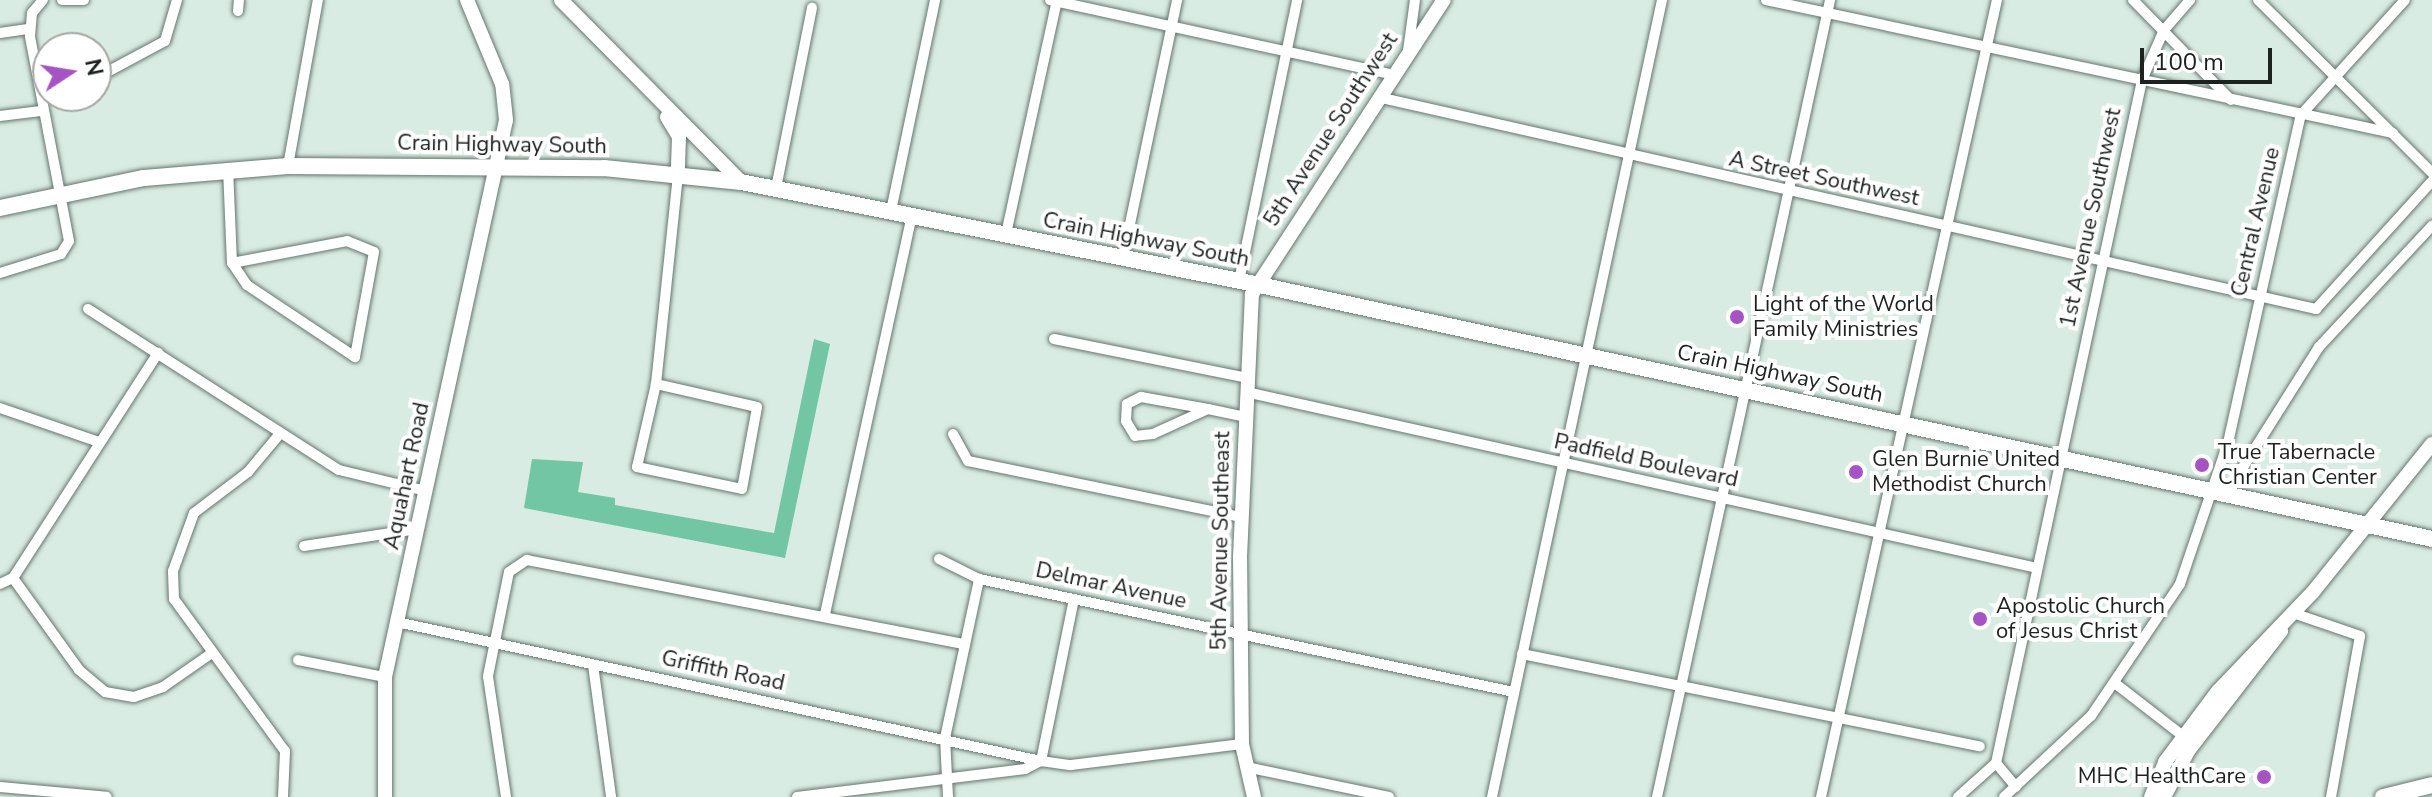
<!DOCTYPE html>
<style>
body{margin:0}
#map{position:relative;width:2432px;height:797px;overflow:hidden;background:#d9ece3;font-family:"Nunito Sans",sans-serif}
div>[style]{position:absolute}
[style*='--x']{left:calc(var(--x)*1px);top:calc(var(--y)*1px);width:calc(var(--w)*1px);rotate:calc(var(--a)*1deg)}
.forest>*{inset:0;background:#73c6a4}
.roads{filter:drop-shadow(0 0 2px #65766e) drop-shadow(0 0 2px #65766e)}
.street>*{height:10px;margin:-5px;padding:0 5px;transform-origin:5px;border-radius:5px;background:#fff}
.secondary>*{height:14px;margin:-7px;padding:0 7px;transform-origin:7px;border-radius:7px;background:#fff}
.primary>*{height:16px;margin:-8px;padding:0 8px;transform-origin:8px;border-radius:8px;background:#fff}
.dots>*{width:22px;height:22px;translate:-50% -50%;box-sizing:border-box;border:4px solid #fff;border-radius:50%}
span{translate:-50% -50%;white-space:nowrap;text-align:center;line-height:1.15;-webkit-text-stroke:8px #fff;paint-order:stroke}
.street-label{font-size:22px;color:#1b221f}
.poi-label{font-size:22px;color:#1b221f}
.left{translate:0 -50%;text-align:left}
.right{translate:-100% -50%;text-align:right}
.north{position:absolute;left:32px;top:32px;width:80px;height:80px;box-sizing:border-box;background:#fff;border:2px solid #a4a7a5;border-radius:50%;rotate:78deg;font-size:22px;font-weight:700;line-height:32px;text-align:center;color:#1b221f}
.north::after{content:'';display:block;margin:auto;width:28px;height:36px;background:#a654c4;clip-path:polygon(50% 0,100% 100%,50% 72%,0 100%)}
.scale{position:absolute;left:2140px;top:48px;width:132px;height:36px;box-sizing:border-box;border:4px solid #1b221f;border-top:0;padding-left:10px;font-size:24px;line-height:28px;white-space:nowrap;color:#1b221f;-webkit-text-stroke:6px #fff;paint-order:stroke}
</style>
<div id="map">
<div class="forest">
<div style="clip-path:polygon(814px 339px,830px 344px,785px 558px,524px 508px,532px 459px,583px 462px,578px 492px,615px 498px,615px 505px,774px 533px)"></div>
</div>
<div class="roads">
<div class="street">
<div style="--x:62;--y:0;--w:22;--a:0"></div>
<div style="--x:1050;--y:0;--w:352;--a:12.3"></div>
<div style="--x:1766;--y:0;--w:641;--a:11.98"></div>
<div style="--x:2133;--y:0;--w:140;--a:45.6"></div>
<div style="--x:2258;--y:0;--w:245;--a:44.8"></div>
<div style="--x:238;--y:11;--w:11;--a:-85"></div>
<div style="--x:0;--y:33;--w:30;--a:-8"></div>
<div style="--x:1408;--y:51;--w:51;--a:-82.2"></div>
<div style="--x:96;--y:78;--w:78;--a:-28.2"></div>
<div style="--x:165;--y:41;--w:43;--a:-73.7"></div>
<div style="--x:1382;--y:98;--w:958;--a:12.73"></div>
<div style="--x:2316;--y:309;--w:173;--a:-47.8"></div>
<div style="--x:0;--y:116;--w:41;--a:-7"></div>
<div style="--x:288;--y:166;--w:169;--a:-79.8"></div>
<div style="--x:228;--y:168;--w:95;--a:87.6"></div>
<div style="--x:776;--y:188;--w:184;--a:-78.7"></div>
<div style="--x:891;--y:211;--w:216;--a:-78.2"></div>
<div style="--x:1006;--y:234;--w:239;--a:-77.7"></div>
<div style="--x:347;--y:241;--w:29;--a:22"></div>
<div style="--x:374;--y:252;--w:107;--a:100.3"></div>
<div style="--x:355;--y:357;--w:130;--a:-146.3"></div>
<div style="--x:247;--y:285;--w:27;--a:-124"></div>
<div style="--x:232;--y:263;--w:117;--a:-10.8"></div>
<div style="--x:1123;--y:257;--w:263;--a:-78.1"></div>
<div style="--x:0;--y:273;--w:64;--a:-17.3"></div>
<div style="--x:61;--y:254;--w:15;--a:-58"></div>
<div style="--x:69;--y:241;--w:209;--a:-100.8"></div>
<div style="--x:30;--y:36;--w:23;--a:-85"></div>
<div style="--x:32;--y:13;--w:17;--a:-50"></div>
<div style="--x:1239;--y:281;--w:287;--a:-78.3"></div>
<div style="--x:88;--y:309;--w:298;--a:32.7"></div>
<div style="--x:339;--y:470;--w:89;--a:13.6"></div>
<div style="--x:1054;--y:339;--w:197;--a:11.4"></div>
<div style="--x:656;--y:384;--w:85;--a:102.9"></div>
<div style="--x:637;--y:467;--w:107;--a:11.8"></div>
<div style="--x:742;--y:489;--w:83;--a:-79.6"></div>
<div style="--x:757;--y:407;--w:104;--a:-167.2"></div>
<div style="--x:656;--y:384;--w:210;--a:-84"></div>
<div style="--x:1246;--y:392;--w:810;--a:12.54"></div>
<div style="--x:0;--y:408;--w:105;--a:19"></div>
<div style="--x:1208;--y:409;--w:60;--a:155.6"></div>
<div style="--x:1153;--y:434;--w:18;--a:174"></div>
<div style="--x:1135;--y:436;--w:17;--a:-121"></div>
<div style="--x:1126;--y:421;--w:17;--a:-87"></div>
<div style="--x:1127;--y:404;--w:16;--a:-27"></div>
<div style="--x:1141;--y:397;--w:68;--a:10.2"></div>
<div style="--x:1208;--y:409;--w:38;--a:12"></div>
<div style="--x:953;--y:434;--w:31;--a:61"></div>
<div style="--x:968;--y:461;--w:278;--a:11.6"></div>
<div style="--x:278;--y:436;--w:47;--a:129.8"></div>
<div style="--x:248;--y:472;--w:68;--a:142.8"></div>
<div style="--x:194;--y:513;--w:62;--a:109.9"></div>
<div style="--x:173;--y:571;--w:28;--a:88"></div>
<div style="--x:174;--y:599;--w:188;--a:53.9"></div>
<div style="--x:285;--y:751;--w:46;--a:92.5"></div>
<div style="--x:2240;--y:472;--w:148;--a:-57.7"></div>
<div style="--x:2319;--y:347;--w:166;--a:-47"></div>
<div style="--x:304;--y:546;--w:115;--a:-8.5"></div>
<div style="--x:939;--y:559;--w:45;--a:26.6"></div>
<div style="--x:979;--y:579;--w:547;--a:11.93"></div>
<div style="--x:13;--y:578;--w:113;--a:54.3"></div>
<div style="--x:79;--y:670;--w:34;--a:40"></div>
<div style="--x:105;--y:692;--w:29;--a:10"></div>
<div style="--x:134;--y:697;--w:31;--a:-19"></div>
<div style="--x:163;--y:687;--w:60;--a:-34.8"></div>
<div style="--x:0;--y:584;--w:14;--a:-25"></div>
<div style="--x:13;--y:578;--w:268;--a:-57.2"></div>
<div style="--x:2293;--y:613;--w:71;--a:18.9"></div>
<div style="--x:2360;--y:636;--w:164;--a:100.2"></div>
<div style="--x:825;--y:614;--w:408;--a:-77.7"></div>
<div style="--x:397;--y:622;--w:659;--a:12.18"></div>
<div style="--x:1041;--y:761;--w:165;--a:-78.5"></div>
<div style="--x:1522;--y:654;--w:467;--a:11.4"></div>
<div style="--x:298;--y:660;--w:89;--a:11.1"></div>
<div style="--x:593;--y:665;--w:133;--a:82.2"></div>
<div style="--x:2116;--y:684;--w:90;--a:37.8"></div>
<div style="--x:1996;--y:763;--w:698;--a:-77.93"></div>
<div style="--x:2142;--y:80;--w:55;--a:-66.3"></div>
<div style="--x:2164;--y:30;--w:40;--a:-49"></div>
<div style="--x:1996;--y:763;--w:31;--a:50"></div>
<div style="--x:1246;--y:767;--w:146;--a:11.8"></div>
<div style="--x:0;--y:787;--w:107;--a:5.3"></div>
<div style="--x:506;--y:797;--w:122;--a:-98.5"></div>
<div style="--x:488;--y:676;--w:106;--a:-78.6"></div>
<div style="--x:509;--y:572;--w:22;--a:-34"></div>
<div style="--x:527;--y:560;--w:446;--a:10.9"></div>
<div style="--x:797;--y:797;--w:230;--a:-7"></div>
<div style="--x:1025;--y:769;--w:18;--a:-27"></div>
<div style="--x:1041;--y:761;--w:30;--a:8"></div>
<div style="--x:1071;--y:765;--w:172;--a:-7"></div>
<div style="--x:948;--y:797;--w:59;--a:-92.9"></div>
<div style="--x:945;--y:738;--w:163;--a:-77.9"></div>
<div style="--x:1492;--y:797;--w:815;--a:-77.96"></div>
<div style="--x:1657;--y:797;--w:816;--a:-77.75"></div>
<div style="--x:1821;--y:797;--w:816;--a:-77.55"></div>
<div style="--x:1958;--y:797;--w:51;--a:-41.8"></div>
<div style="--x:2004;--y:797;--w:119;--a:-43"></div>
<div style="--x:2091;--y:716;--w:159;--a:-56"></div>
<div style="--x:2180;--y:584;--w:149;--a:-71.2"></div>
<div style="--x:2228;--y:443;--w:336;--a:-77.5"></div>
<div style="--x:2301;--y:115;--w:155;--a:-47.9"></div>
</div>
<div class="secondary">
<div style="--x:561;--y:0;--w:256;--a:45.3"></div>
<div style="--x:667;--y:117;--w:23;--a:59"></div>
<div style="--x:679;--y:137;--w:38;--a:92"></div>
<div style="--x:385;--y:797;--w:120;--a:-90"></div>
<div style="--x:385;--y:677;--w:570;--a:-77.74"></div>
<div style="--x:506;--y:120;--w:36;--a:-96"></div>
<div style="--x:502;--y:84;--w:91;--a:-112.6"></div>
<div style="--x:1254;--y:797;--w:54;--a:-102.8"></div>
<div style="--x:1242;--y:744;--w:187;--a:-90.6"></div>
<div style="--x:1240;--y:557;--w:263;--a:-87.4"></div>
<div style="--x:1252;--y:294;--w:351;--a:-56.9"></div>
<div style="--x:2151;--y:797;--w:38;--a:-68"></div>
<div style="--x:2165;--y:762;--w:89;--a:-53.3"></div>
<div style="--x:2218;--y:691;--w:137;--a:-46.2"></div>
<div style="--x:2313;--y:592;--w:190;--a:-51.2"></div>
<div style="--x:2164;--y:797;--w:52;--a:-62.4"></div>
<div style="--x:2188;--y:751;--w:152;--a:-52.2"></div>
</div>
<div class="primary">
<div style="--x:0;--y:208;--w:147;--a:-11.8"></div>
<div style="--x:144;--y:178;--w:144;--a:-4.8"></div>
<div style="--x:288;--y:166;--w:316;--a:0.4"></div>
<div style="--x:604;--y:168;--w:138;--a:5.8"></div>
<div style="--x:741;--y:182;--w:524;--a:11.22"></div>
<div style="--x:1255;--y:284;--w:1204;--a:12.22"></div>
<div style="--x:2383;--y:797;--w:50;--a:-13.8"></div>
</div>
</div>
<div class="dots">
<div style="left:1737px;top:317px;background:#a654c4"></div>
<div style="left:2202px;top:465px;background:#a654c4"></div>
<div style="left:1856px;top:472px;background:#a654c4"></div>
<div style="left:1980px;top:619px;background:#a654c4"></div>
<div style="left:2264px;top:777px;background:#a654c4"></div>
</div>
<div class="street-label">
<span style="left:1331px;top:130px;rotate:-57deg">5th Avenue Southwest</span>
<span style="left:502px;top:145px;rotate:1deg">Crain Highway South</span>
<span style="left:1824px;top:179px;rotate:12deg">A Street Southwest</span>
<span style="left:2091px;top:218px;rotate:-78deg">1st Avenue Southwest</span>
<span style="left:2256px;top:222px;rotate:-77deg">Central Avenue</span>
<span style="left:1146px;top:240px;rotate:11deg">Crain Highway South</span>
<span style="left:1780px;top:374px;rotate:12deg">Crain Highway South</span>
<span style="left:1646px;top:461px;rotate:12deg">Padfield Boulevard</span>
<span style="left:407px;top:476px;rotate:-78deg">Aquahart Road</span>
<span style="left:1221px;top:541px;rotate:-89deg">5th Avenue Southeast</span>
<span style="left:1111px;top:586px;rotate:12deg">Delmar Avenue</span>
<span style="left:723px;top:671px;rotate:12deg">Griffith Road</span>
</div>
<div class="poi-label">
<span class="left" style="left:1753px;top:317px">Light of the World<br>Family Ministries</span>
<span class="left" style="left:2218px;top:465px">True Tabernacle<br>Christian Center</span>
<span class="left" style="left:1872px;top:472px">Glen Burnie United<br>Methodist Church</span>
<span class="left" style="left:1996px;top:619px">Apostolic Church<br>of Jesus Christ</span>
<span class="right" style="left:2246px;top:777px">MHC HealthCare</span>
</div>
<div class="north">N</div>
<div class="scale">100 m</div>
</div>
